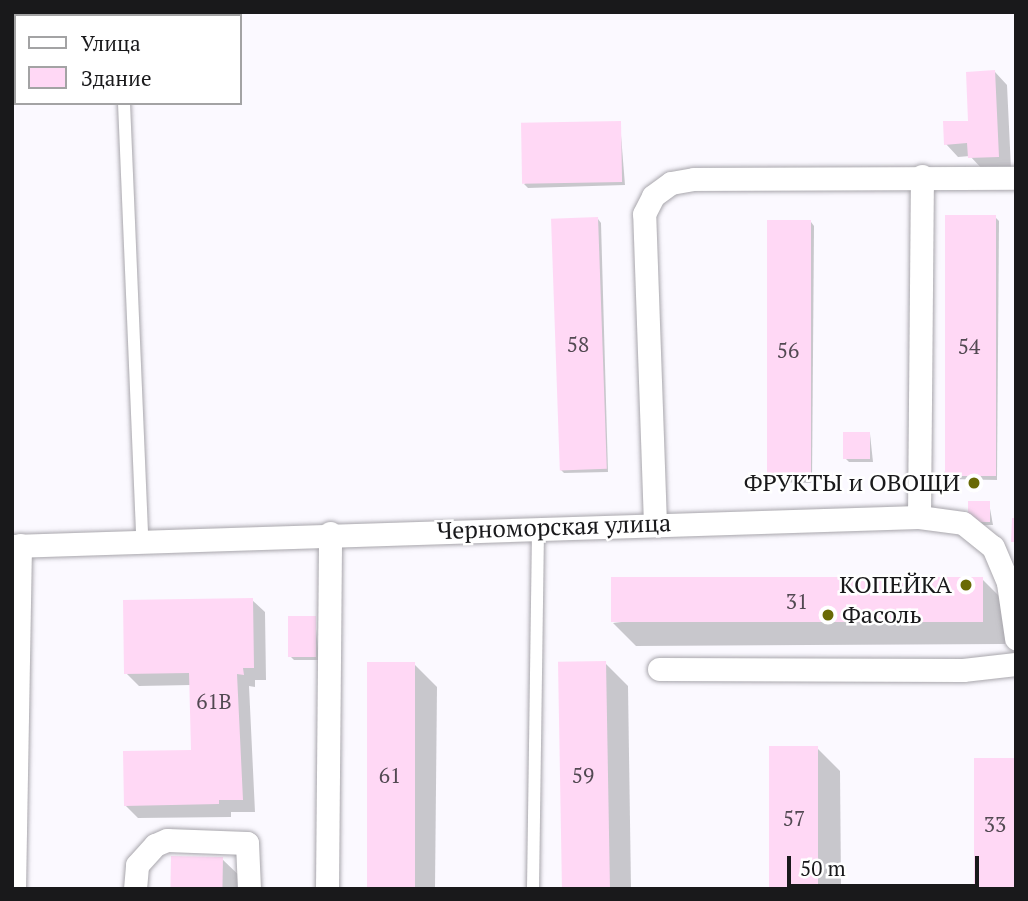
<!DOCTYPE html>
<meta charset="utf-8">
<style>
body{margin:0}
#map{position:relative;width:1028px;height:901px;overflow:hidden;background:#fbf9ff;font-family:"PT Serif",serif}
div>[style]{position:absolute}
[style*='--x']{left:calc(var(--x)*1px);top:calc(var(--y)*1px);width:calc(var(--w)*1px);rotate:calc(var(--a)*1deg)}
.shadow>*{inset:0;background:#0003}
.building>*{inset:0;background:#ffd8f5;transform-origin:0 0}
.roads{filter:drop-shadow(0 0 2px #a8a6ac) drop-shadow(0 0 2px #a8a6ac)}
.lane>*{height:12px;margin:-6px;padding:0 6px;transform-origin:6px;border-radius:6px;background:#fff}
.street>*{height:23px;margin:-11.5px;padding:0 11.5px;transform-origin:11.5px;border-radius:11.5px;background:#fff}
.dots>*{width:19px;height:19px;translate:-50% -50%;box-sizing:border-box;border:4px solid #fff;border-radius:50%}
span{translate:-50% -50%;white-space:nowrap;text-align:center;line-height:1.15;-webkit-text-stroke:5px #fff;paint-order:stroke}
.number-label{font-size:21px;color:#524952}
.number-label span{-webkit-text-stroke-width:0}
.poi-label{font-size:24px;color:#19191b}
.right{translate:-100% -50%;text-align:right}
.left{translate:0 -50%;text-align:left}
.street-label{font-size:24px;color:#19191b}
.frame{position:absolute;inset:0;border:14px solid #19191b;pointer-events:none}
.legend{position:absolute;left:14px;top:14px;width:228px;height:91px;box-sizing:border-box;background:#fff;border:2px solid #a3a3a4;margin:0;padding:9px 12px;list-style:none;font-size:21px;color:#19191b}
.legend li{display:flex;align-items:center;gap:14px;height:35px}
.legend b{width:35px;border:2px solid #a3a3a4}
.scale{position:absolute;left:787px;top:856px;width:192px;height:32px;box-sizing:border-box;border:4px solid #19191b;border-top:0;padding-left:9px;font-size:21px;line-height:24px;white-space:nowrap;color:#19191b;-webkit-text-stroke:5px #fff;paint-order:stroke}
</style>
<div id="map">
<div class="shadow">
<div style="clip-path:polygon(995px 72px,1007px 85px,1011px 169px,983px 170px,970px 156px,958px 157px,946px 144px,970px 122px)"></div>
<div style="clip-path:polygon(620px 123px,625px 185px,528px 188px,524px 184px)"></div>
<div style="clip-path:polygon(995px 217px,999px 221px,997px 480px,948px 479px,944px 476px)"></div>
<div style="clip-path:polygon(598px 219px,601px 223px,608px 472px,564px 473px,560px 469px)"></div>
<div style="clip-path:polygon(811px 222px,814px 226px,812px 483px,770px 482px,766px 479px)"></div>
<div style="clip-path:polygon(870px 434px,873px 462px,849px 462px,845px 458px)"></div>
<div style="clip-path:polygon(989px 503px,993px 525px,974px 525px)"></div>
<div style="clip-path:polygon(982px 579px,1005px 602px,1005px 644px,636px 646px,613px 623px)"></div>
<div style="clip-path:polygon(252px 600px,265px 612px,266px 680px,255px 680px,255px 687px,249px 686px,255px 812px,231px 812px,231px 817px,138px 818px,125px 805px,192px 751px,191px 685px,139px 686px,126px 673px)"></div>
<div style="clip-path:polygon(315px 618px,319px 660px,294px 660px,291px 657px)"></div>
<div style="clip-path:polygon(605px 663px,628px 686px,631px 889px,562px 889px)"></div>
<div style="clip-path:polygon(414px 664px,437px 687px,435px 889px,367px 889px)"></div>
<div style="clip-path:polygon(817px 748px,840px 771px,841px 889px,773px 889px)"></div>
<div style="clip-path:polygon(222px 859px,245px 881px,245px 889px,172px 889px)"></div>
</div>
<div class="building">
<div style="clip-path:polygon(995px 70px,999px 157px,968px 158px,967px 143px,944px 145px,943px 121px,968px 121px,966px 72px)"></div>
<div style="left:621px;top:121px;width:61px;height:100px;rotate:89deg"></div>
<div style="left:945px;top:215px;width:51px;height:261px"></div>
<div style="left:598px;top:217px;width:252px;height:47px;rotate:88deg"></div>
<div style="left:767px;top:220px;width:44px;height:259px"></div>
<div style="left:870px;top:432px;width:27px;height:27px;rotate:90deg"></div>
<div style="left:968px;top:501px;width:22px;height:21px"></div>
<div style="clip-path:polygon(1012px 518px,1016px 518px,1016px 542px,1011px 542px)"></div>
<div style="left:983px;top:577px;width:45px;height:372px;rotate:90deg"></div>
<div style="clip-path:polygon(253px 598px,254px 668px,243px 668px,244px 675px,237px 674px,243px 800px,219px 800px,219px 804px,124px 806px,123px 751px,191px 750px,189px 673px,124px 674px,123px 600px)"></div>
<div style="left:316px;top:616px;width:41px;height:28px;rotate:90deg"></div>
<div style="left:606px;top:661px;width:228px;height:48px;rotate:89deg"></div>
<div style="left:367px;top:662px;width:48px;height:227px"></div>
<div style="left:818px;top:746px;width:143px;height:49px;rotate:90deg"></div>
<div style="left:1016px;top:758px;width:131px;height:42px;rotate:90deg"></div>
<div style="left:171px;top:856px;width:52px;height:33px;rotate:1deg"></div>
</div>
<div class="roads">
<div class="lane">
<div style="--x:120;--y:12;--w:4;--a:90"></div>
<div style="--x:124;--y:103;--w:437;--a:87.6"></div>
<div style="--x:533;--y:889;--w:362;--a:-89.2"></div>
</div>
<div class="street">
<div style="--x:919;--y:517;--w:341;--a:-89.5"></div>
<div style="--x:655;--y:524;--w:310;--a:-92"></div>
<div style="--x:644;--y:214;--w:20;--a:-63"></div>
<div style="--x:653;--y:196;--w:22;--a:-36"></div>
<div style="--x:671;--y:183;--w:23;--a:-10"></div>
<div style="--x:694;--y:179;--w:322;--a:-0.2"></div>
<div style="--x:12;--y:546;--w:907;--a:-1.83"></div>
<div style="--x:919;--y:517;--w:44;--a:7.8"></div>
<div style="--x:963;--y:523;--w:38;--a:39"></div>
<div style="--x:993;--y:547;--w:39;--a:67"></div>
<div style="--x:1008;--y:583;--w:56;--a:81.7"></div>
<div style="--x:659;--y:669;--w:304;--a:0.2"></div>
<div style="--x:963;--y:670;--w:53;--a:-6.5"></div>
<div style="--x:14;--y:889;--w:344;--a:-89"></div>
<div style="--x:135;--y:889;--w:24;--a:-85"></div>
<div style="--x:137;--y:865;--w:27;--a:-48"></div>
<div style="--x:155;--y:845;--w:13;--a:-23"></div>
<div style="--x:167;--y:840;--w:80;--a:2.1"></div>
<div style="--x:247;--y:843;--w:46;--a:87.5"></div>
<div style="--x:327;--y:889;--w:356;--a:-89.5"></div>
</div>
</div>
<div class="dots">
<div style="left:974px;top:483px;background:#696905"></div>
<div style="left:966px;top:585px;background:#696905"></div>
<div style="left:828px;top:615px;background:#696905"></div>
</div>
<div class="number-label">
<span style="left:578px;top:344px">58</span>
<span style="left:969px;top:346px">54</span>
<span style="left:788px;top:350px">56</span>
<span style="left:797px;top:601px">31</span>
<span style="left:214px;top:701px">61В</span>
<span style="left:390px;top:775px">61</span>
<span style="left:583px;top:775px">59</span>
<span style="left:794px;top:818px">57</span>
<span style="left:995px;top:824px">33</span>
</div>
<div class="poi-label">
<span class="right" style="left:960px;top:483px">ФРУКТЫ и ОВОЩИ</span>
<span class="right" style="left:952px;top:585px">КОПЕЙКА</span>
<span class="left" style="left:842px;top:615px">Фасоль</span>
</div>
<div class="street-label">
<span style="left:554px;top:527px;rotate:-2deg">Черноморская улица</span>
</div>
<div class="frame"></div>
<ul class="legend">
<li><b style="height:9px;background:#fff"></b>Улица</li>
<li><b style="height:19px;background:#ffd8f5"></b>Здание</li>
</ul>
<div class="scale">50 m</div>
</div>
